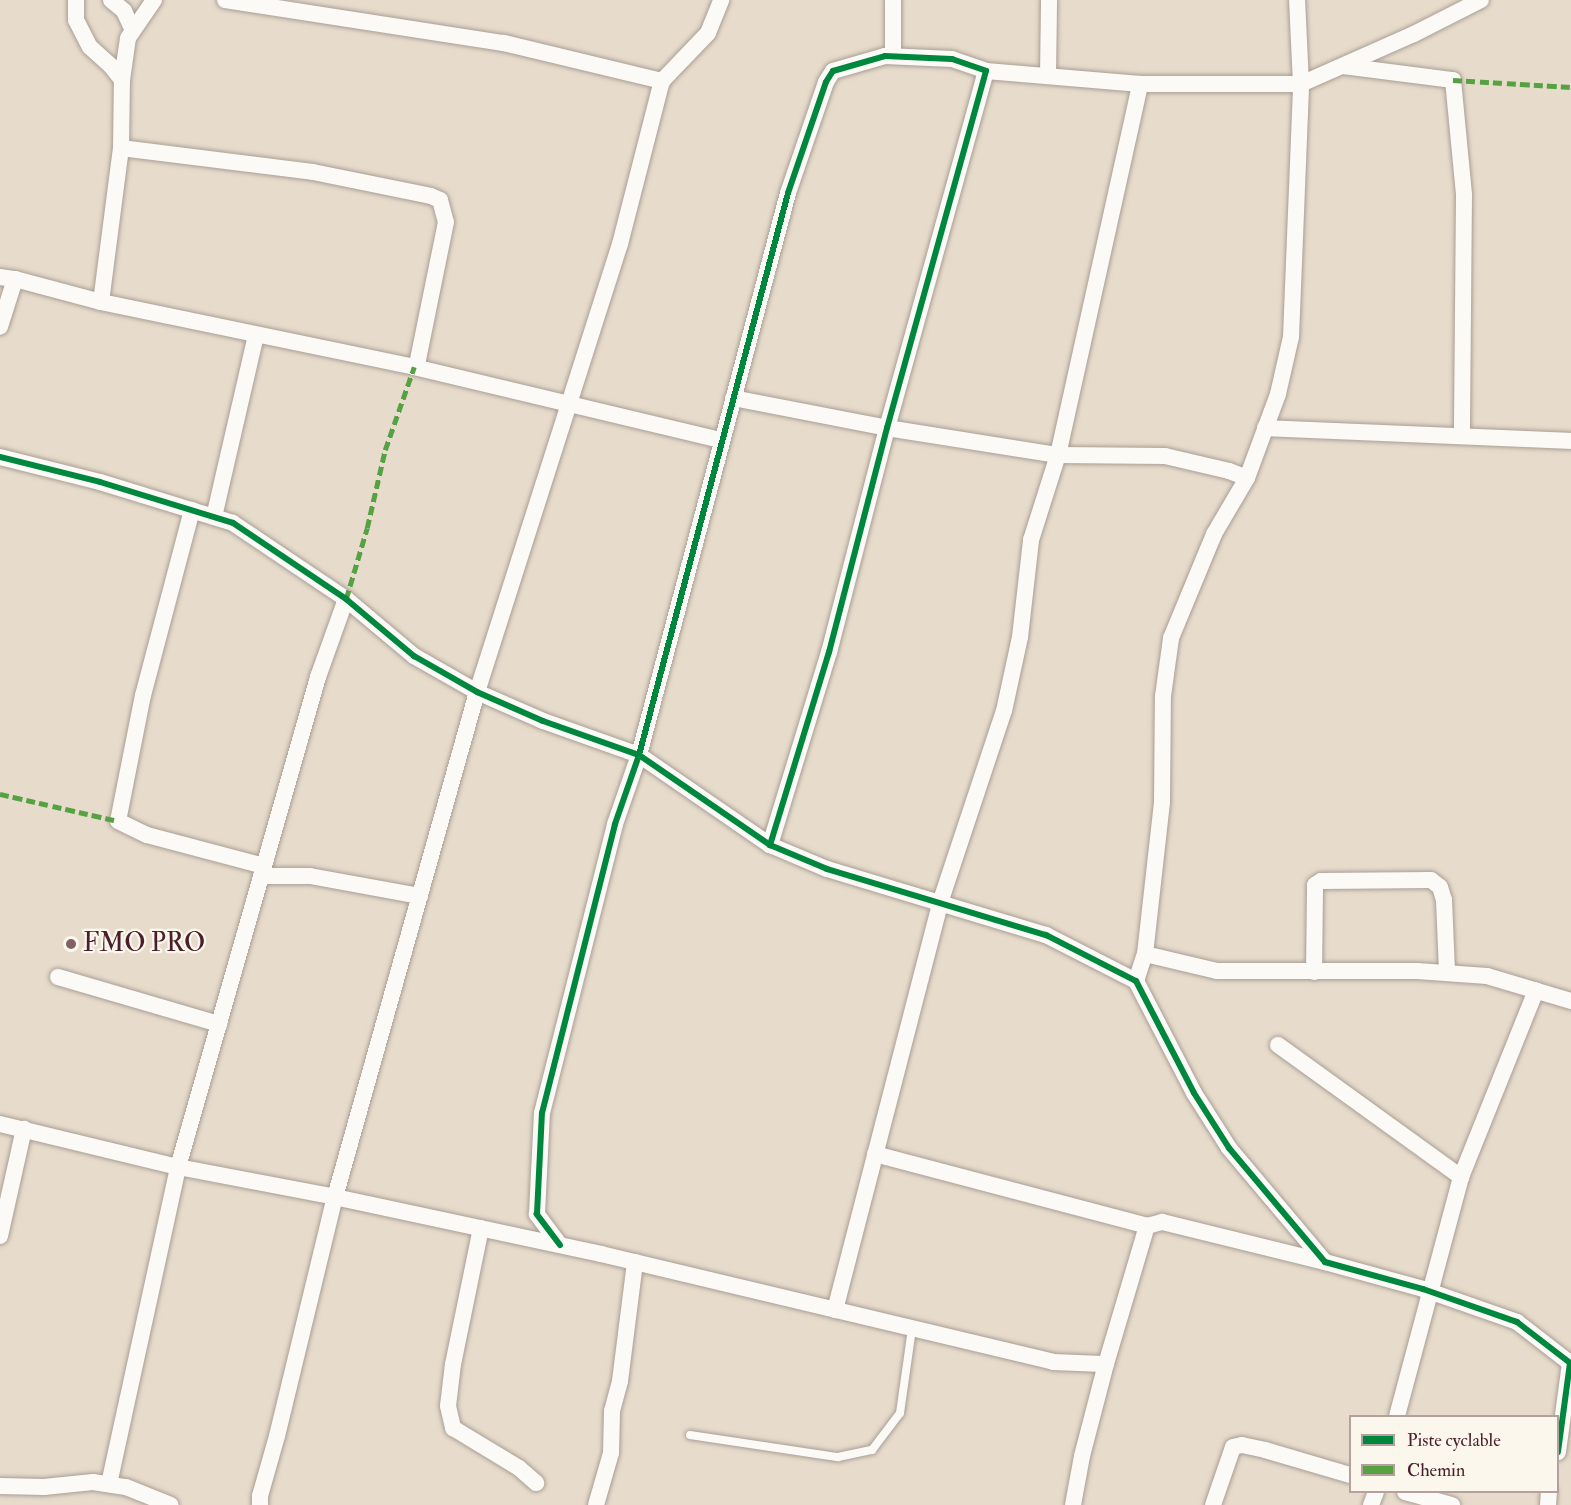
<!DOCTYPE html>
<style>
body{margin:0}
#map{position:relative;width:1571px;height:1505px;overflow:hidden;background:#e7dccb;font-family:"IM FELL Double Pica",serif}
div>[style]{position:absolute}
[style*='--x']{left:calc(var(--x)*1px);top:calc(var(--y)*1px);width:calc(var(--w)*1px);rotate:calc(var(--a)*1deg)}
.roads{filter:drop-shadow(0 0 2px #aa9e96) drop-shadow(0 0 2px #aa9e96)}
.service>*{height:8px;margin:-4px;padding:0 4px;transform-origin:4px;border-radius:4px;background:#fbfaf7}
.minor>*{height:16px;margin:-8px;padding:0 8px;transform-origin:8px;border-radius:8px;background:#fbfaf7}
.quiet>*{height:4.5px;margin-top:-2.25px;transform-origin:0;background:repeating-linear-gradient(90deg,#56a243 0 9px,transparent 0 13.5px)}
.cycleway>*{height:6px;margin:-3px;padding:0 3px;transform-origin:3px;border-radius:3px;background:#00873e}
.dots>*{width:16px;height:16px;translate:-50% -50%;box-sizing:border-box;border:3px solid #fbf7ec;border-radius:50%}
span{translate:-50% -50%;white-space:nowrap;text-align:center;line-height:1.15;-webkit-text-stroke:4.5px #fbf7ec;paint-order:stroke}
.poi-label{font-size:26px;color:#4a1f2b}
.left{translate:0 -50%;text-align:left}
.legend{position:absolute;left:1349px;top:1415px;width:210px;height:78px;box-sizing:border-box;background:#fbf7ec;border:2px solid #b4a19f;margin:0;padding:8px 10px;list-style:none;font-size:18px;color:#4a1f2b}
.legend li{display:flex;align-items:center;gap:12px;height:30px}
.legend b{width:30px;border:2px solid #b4a19f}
</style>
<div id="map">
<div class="roads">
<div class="service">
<div style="--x:690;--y:1435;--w:150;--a:8.5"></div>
<div style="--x:838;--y:1457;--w:35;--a:-12"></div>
<div style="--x:872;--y:1450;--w:46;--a:-52.9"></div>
<div style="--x:900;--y:1413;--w:85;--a:-81.9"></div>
</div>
<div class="minor">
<div style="--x:76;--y:0;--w:20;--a:90"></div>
<div style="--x:76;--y:20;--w:30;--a:63"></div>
<div style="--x:90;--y:47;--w:28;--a:42"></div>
<div style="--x:111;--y:66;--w:18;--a:52"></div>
<div style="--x:111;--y:0;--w:17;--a:40"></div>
<div style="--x:124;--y:11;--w:21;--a:65"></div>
<div style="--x:225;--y:0;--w:282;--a:8.8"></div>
<div style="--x:504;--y:43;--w:163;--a:13.5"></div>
<div style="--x:893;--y:0;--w:56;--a:90"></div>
<div style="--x:1343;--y:66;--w:111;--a:7.3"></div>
<div style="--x:1453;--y:80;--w:116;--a:84.5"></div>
<div style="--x:1464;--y:195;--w:241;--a:90.5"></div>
<div style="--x:986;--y:71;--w:155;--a:4.8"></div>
<div style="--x:1140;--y:84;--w:161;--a:0"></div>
<div style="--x:1301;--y:84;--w:124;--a:-23.9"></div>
<div style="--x:1414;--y:34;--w:75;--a:-26.9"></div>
<div style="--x:1048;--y:76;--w:76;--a:-89.2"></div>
<div style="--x:121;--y:148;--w:193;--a:7.1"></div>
<div style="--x:313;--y:172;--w:120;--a:11.5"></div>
<div style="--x:431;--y:196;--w:10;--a:24"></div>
<div style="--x:440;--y:200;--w:23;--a:75"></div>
<div style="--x:446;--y:222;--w:145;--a:101.5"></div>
<div style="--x:417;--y:364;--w:4;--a:135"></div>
<div style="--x:0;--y:277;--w:15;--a:8"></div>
<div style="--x:15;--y:279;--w:50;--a:107.4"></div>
<div style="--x:15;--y:279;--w:89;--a:15"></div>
<div style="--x:101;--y:302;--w:320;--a:11.7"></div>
<div style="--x:414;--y:367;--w:316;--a:13.4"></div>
<div style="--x:101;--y:302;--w:155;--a:-82.6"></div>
<div style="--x:121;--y:148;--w:68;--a:-89.2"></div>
<div style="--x:122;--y:80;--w:42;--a:-81.9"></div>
<div style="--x:128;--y:38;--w:46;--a:-55.6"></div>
<div style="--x:733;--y:398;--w:157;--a:11"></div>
<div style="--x:887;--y:428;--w:173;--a:9"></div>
<div style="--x:1058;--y:455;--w:107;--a:0.5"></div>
<div style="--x:1165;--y:456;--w:66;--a:13.2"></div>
<div style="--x:1229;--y:471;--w:19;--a:21"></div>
<div style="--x:1265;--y:428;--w:306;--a:2.4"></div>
<div style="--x:0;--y:457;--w:103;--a:14"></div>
<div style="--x:100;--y:482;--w:139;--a:17.1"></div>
<div style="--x:233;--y:523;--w:136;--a:33.9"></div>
<div style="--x:346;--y:599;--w:89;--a:40"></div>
<div style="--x:414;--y:656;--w:73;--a:29.7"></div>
<div style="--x:477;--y:692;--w:72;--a:23.7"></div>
<div style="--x:543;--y:721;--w:102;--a:19.5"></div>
<div style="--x:639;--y:755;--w:159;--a:34.5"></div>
<div style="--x:770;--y:845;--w:62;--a:22.8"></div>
<div style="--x:827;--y:869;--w:229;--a:16.8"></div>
<div style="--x:1046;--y:935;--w:101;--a:27.1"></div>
<div style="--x:1136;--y:981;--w:126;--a:62.6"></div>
<div style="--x:1194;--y:1093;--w:65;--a:57.5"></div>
<div style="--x:1229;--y:1148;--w:149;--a:49.9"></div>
<div style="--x:1325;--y:1262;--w:102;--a:15.4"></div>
<div style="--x:1423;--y:1289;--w:100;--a:19.3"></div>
<div style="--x:1517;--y:1322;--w:67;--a:37.7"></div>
<div style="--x:1570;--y:1363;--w:90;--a:97.7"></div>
<div style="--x:192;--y:510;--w:191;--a:104.8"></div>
<div style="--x:143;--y:695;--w:128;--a:101.2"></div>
<div style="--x:118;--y:821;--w:32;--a:26"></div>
<div style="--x:147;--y:835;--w:121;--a:14.8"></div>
<div style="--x:214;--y:517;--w:187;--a:-77"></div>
<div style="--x:261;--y:876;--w:49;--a:0"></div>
<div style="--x:310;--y:876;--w:112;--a:10.3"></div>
<div style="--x:1145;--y:954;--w:74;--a:13.3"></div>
<div style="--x:1217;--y:971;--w:200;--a:0"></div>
<div style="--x:1417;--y:971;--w:70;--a:4.1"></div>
<div style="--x:1487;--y:976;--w:88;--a:16.6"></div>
<div style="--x:1314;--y:972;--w:87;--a:-89.3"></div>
<div style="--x:1315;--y:885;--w:7;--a:-34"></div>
<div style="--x:1321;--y:881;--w:110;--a:-0.5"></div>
<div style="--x:1431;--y:880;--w:11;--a:38"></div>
<div style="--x:1440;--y:887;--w:14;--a:73"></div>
<div style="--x:1444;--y:900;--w:73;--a:87.6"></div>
<div style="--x:58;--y:977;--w:168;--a:16.3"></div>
<div style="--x:1136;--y:981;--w:28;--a:-72"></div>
<div style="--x:1145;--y:954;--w:153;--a:-83.6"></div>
<div style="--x:1162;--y:802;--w:106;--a:-89.5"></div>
<div style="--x:1163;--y:696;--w:59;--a:-82.1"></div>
<div style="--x:1171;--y:638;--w:113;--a:-67.5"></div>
<div style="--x:1214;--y:534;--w:65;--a:-59.5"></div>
<div style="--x:1247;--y:478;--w:90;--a:-69.7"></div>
<div style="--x:1278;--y:394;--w:58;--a:-77.2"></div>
<div style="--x:1291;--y:337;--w:253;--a:-87.7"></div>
<div style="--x:1301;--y:84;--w:84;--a:-92.7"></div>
<div style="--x:1278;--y:1045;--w:226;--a:35.8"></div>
<div style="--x:0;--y:1124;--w:183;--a:13.6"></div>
<div style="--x:178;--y:1167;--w:160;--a:10.8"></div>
<div style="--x:335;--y:1197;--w:272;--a:12.1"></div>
<div style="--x:601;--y:1254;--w:465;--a:13.4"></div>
<div style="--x:1053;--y:1362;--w:53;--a:2.2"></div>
<div style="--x:1106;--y:1364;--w:144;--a:-73.5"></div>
<div style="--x:1147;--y:1226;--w:16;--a:-15"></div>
<div style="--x:1162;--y:1222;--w:168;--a:13.8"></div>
<div style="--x:875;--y:1154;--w:281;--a:14.8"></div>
<div style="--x:481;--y:1228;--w:139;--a:101.6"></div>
<div style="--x:453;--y:1364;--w:42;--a:96.8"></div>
<div style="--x:448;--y:1406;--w:23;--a:77"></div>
<div style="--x:453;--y:1428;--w:77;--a:31.2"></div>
<div style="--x:519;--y:1468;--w:23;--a:41"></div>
<div style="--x:0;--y:1236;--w:110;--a:-77.4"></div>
<div style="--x:560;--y:1245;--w:39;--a:-127"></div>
<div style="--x:537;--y:1214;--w:101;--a:-87.2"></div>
<div style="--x:542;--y:1113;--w:298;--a:-75.8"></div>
<div style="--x:615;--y:824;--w:73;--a:-70.8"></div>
<div style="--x:639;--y:755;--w:581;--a:-75.15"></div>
<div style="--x:788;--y:193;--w:117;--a:-71.1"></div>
<div style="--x:826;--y:82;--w:13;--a:-58"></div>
<div style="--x:833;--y:71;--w:54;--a:-16.1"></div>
<div style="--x:885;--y:56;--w:67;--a:2.6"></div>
<div style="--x:952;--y:59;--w:36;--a:19"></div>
<div style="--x:986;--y:71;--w:370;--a:105.5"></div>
<div style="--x:887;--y:428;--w:231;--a:104.5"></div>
<div style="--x:829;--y:652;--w:202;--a:107"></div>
<div style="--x:835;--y:1310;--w:420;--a:-75.5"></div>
<div style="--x:940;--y:903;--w:202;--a:-71.6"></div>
<div style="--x:1004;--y:711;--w:76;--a:-77.8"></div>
<div style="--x:1020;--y:637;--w:98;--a:-83.5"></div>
<div style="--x:1031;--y:540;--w:89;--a:-72.4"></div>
<div style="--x:1058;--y:455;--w:380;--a:-77.5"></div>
<div style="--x:1397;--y:1416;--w:247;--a:-75"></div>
<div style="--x:1461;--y:1177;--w:201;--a:-68.1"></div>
<div style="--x:109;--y:1484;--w:324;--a:-77.7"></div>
<div style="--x:178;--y:1167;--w:510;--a:-74.05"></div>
<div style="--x:318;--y:677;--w:83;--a:-70.3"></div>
<div style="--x:0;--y:1486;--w:44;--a:1.3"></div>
<div style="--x:44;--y:1487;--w:49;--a:-5.8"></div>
<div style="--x:93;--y:1482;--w:33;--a:9"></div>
<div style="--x:126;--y:1487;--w:48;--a:21.8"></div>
<div style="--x:1405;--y:1492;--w:49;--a:15.5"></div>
<div style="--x:260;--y:1505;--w:9;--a:-90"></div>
<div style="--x:260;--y:1496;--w:62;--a:-74.2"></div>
<div style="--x:277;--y:1436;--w:246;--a:-76.4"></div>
<div style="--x:335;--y:1197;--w:525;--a:-74.29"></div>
<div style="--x:477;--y:692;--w:470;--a:-72.3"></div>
<div style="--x:620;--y:244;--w:168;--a:-75.6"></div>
<div style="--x:662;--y:81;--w:66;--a:-46.2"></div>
<div style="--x:708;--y:33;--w:35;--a:-68"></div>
<div style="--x:596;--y:1505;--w:54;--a:-73.9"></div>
<div style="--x:611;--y:1453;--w:42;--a:-88.6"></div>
<div style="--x:612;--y:1411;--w:31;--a:-75"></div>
<div style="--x:620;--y:1381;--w:120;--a:-82.8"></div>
<div style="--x:1073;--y:1505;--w:50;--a:-79.6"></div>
<div style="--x:1082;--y:1456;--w:95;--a:-75.4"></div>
<div style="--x:1213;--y:1505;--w:61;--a:-71"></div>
<div style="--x:1233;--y:1447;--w:9;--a:-13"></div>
<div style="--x:1242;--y:1445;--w:24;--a:12"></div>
<div style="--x:1265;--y:1450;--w:89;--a:16.4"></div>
<div style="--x:1371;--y:1505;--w:14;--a:-69"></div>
<div style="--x:1548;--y:1505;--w:13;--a:-86"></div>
</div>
</div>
<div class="quiet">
<div style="--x:1453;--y:80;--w:118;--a:3.4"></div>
<div style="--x:346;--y:599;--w:74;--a:-73.5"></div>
<div style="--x:367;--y:528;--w:80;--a:-77"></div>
<div style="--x:385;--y:450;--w:88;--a:-70.7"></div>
<div style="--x:0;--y:794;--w:121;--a:12.9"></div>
</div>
<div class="cycleway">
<div style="--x:0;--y:457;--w:103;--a:14"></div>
<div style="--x:100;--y:482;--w:139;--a:17.1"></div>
<div style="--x:233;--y:523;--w:136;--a:33.9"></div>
<div style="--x:346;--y:599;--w:89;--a:40"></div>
<div style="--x:414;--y:656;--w:73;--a:29.7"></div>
<div style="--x:477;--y:692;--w:72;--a:23.7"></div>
<div style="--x:543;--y:721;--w:102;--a:19.5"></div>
<div style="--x:639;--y:755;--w:159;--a:34.5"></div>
<div style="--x:770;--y:845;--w:62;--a:22.8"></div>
<div style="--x:827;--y:869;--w:229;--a:16.8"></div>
<div style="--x:1046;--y:935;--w:101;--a:27.1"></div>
<div style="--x:1136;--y:981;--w:126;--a:62.6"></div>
<div style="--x:1194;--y:1093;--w:65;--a:57.5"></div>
<div style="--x:1229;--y:1148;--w:149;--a:49.9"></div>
<div style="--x:1325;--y:1262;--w:102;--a:15.4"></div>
<div style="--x:1423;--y:1289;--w:100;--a:19.3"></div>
<div style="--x:1517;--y:1322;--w:67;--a:37.7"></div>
<div style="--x:1570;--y:1363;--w:90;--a:97.7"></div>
<div style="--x:560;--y:1245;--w:39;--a:-127"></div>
<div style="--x:537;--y:1214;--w:101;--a:-87.2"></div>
<div style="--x:542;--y:1113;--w:298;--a:-75.8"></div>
<div style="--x:615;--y:824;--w:73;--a:-70.8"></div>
<div style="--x:639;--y:755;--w:581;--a:-75.15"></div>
<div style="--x:788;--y:193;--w:117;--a:-71.1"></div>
<div style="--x:826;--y:82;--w:13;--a:-58"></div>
<div style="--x:833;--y:71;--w:54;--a:-16.1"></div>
<div style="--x:885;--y:56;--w:67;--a:2.6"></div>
<div style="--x:952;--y:59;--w:36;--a:19"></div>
<div style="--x:986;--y:71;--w:370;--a:105.5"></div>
<div style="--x:887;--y:428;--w:231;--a:104.5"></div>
<div style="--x:829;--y:652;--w:202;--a:107"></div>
</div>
<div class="dots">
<div style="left:71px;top:944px;background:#816163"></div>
</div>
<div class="poi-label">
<span class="left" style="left:83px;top:944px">FMO PRO</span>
</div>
<ul class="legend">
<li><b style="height:8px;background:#00873e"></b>Piste cyclable</li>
<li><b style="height:8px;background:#56a243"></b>Chemin</li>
</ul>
</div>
